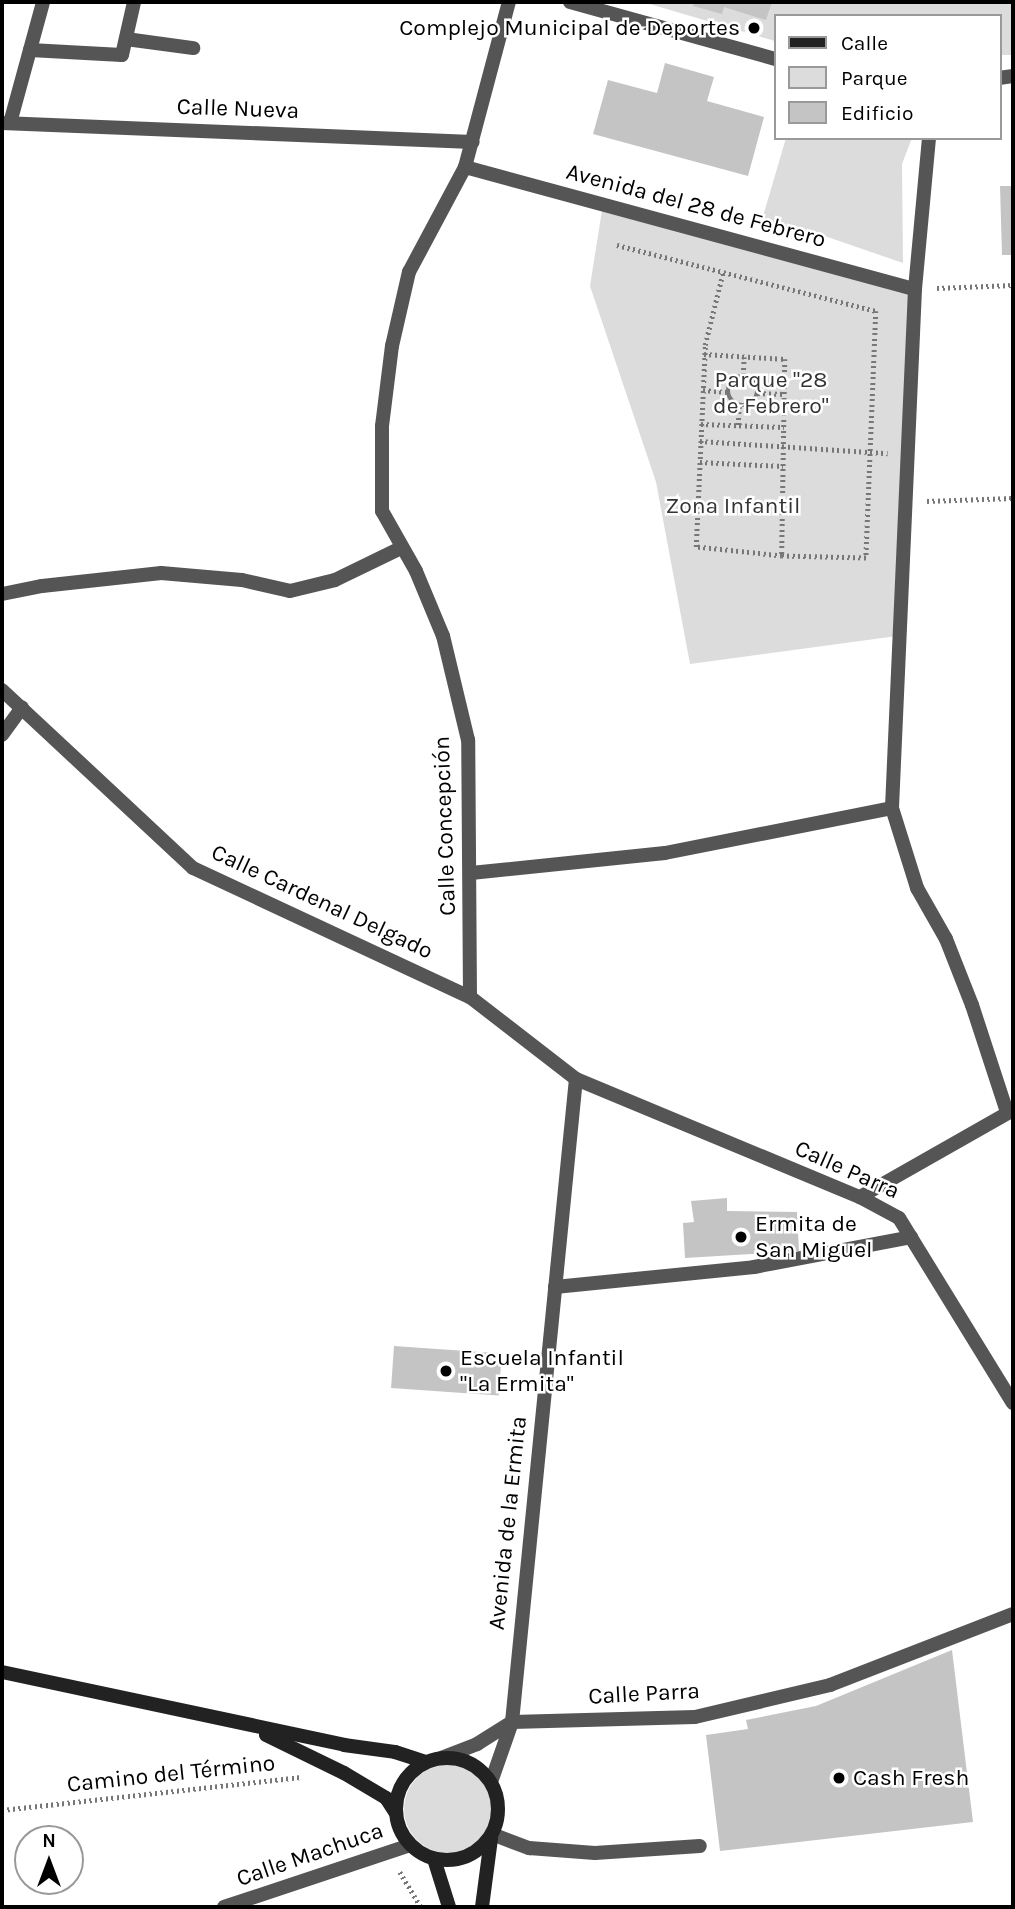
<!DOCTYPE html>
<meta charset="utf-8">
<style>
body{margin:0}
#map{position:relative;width:1015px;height:1909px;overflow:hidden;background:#fff;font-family:Karla,sans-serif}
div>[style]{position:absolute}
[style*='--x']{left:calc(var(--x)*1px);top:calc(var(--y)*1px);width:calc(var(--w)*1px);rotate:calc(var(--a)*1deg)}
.green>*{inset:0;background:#dcdcdc}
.round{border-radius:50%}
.building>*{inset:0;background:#c4c4c4;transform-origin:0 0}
.path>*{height:4.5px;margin-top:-2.25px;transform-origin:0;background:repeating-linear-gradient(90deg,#777 0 2px,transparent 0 5.5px)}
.path>.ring{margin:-2.25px;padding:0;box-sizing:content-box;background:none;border:4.5px solid #777;border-radius:50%}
.service>*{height:14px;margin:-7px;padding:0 7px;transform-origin:7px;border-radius:7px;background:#555}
.pedestrian>*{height:14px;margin:-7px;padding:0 7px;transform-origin:7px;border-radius:7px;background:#555}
.minor>*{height:14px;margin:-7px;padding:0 7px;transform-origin:7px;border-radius:7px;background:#555}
.secondary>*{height:14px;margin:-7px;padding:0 7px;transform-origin:7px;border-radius:7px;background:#222}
.secondary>.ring{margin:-7px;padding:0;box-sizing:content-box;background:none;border:14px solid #222;border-radius:50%}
.dots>*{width:19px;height:19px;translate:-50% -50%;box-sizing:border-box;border:4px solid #fff;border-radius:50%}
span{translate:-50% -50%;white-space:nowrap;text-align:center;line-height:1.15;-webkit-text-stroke:5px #fff;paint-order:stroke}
.poi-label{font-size:23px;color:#000}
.right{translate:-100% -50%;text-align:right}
.left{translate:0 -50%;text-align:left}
.street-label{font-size:23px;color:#000}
.park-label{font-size:23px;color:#333}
.frame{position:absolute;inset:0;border:4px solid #000;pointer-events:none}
.legend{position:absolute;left:774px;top:14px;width:228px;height:126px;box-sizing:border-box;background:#fff;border:2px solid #999;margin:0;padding:9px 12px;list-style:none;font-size:21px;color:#000}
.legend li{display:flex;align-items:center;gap:14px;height:35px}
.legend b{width:35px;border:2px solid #999}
.north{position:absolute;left:14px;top:1825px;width:70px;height:70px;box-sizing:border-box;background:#fff;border:2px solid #999;border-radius:50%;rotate:0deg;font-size:19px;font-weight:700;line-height:28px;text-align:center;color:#000}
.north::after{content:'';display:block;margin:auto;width:24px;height:32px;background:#000;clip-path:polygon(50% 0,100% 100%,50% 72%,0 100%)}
</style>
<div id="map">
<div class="green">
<div style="clip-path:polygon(643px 2px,1013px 2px,1013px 55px,999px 55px,999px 16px,775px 16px,775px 41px)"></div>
<div style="clip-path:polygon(786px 138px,912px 138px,902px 164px,903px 263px,813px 232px,761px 223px)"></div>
<div style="clip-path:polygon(603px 204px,915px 289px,897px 636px,690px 664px,656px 482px,590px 286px)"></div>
<div class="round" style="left:404px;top:1765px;width:88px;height:88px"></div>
</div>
<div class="building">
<div style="clip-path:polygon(695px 2px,772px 2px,766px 20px,724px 7px,722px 14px,693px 6px)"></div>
<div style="clip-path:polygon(665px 63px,714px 77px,707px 101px,764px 117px,748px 176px,593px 134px,608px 80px,657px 93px)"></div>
<div style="clip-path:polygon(1000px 186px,1013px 186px,1013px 255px,1002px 255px)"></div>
<div style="clip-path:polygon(727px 1198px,727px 1211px,797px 1212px,799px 1251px,685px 1258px,683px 1223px,694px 1222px,691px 1201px)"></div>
<div style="left:394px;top:1346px;width:108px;height:42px;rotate:4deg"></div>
<div style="clip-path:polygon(952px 1650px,973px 1822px,720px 1851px,706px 1735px,748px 1729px,746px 1720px,816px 1706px)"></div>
</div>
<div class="path">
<div style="--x:617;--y:245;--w:267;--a:14.3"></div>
<div style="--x:876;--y:311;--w:247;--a:92.3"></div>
<div style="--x:866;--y:558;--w:84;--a:-178.6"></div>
<div style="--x:937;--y:288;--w:76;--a:-2.3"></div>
<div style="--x:704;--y:354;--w:81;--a:3.5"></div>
<div style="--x:785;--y:359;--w:197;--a:90.9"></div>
<div style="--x:782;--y:556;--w:86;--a:-174"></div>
<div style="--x:696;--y:547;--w:202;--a:-87.4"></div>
<div style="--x:705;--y:345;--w:75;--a:-76.1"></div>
<div style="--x:743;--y:375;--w:18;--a:-87"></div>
<div class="ring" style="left:728px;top:376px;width:25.5px;height:25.5px"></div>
<div style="--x:703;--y:390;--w:24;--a:5"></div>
<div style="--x:758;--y:393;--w:27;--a:2"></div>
<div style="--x:701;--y:424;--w:83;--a:2.1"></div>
<div style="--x:738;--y:425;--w:19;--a:-87"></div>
<div style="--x:700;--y:441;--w:188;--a:3.7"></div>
<div style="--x:700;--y:462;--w:83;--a:2.8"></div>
<div style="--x:927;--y:501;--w:86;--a:-2"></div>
<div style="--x:2;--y:1810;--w:301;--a:-6.3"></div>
<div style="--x:400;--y:1872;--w:41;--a:59"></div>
</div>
<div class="service">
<div style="--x:492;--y:1834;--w:40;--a:21"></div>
<div style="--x:529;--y:1848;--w:66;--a:4.3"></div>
<div style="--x:595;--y:1853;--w:105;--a:-3.8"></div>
</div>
<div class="pedestrian">
<div style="--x:42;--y:586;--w:120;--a:-6.2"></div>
<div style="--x:161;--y:573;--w:81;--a:4.9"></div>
<div style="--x:242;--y:580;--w:49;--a:12.9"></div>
<div style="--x:290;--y:591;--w:46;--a:-13.7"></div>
<div style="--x:335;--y:580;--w:73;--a:-25.9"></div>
<div style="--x:555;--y:1287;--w:200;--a:-5.7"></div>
<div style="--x:754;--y:1267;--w:160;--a:-10.8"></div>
</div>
<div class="minor">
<div style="--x:570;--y:2;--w:213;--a:15.5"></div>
<div style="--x:126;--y:39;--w:68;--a:7.7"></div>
<div style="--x:30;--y:50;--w:92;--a:3.1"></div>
<div style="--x:122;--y:55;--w:54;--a:-77.2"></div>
<div style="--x:999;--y:78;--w:14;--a:-8"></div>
<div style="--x:2;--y:123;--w:471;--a:2.3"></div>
<div style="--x:10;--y:123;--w:125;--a:-74.7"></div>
<div style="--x:929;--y:138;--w:152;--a:95.3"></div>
<div style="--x:915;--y:289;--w:520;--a:92.54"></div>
<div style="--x:892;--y:808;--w:84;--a:72.6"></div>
<div style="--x:917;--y:888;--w:59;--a:60.4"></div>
<div style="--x:946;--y:939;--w:71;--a:68.5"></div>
<div style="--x:972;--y:1005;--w:113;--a:71.9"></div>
<div style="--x:465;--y:167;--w:466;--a:15.2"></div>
<div style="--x:2;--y:594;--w:41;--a:-11.3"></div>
<div style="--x:2;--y:690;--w:261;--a:43"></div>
<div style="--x:193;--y:868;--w:306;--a:25"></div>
<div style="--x:470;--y:997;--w:134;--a:37.7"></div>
<div style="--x:576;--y:1079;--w:308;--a:22.6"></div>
<div style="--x:860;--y:1197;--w:44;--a:28.3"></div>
<div style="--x:899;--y:1218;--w:217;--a:58.4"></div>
<div style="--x:2;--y:735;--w:34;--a:-54"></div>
<div style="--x:471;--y:873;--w:195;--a:-5.9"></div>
<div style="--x:665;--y:853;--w:231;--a:-11.2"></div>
<div style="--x:470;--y:997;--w:257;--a:-90.4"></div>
<div style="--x:468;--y:740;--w:107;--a:-103.5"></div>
<div style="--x:443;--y:636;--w:70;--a:-112.6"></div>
<div style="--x:416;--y:571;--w:69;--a:-119.5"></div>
<div style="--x:382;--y:511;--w:85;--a:-90"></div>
<div style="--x:382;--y:426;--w:81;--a:-82.9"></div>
<div style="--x:392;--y:346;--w:76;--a:-77.1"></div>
<div style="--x:409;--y:272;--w:119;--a:-61.9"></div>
<div style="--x:465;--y:167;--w:171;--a:-75.1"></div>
<div style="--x:860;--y:1197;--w:176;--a:-29.6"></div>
<div style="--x:512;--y:1722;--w:183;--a:-1.6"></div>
<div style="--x:695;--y:1717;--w:139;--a:-13.3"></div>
<div style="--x:830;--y:1685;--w:196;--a:-21.2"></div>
<div style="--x:441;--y:1758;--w:39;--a:-21"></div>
<div style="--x:477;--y:1744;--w:41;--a:-32.2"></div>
<div style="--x:491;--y:1782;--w:64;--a:-70.7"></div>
<div style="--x:512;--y:1722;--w:646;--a:-84.32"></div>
<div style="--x:224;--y:1907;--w:196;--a:-18.4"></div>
</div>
<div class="secondary">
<div style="--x:2;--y:1672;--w:350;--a:12"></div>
<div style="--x:344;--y:1745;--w:51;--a:7.8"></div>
<div style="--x:395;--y:1752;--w:32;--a:18"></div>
<div style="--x:266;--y:1735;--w:87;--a:26"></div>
<div style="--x:344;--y:1773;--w:49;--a:30.8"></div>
<div style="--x:386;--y:1798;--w:17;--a:57"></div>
<div class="ring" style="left:396px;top:1758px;width:88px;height:88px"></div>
<div style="--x:434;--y:1859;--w:50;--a:72.6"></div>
<div style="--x:482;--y:1907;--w:69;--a:-82.5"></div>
</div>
<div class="dots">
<div style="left:754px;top:28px;background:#000"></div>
<div style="left:741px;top:1237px;background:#000"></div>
<div style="left:446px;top:1371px;background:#000"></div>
<div style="left:839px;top:1778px;background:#000"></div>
</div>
<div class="poi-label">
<span class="right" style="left:740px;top:28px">Complejo Municipal de Deportes</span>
<span class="left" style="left:755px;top:1237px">Ermita de<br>San Miguel</span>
<span class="left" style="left:460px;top:1371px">Escuela Infantil<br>"La Ermita"</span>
<span class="left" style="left:853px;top:1778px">Cash Fresh</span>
</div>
<div class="street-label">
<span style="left:238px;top:109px;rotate:2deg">Calle Nueva</span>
<span style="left:696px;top:206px;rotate:15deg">Avenida del 28 de Febrero</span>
<span style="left:445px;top:826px;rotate:-92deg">Calle Concepción</span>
<span style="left:322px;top:902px;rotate:25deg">Calle Cardenal Delgado</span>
<span style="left:847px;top:1170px;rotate:24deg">Calle Parra</span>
<span style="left:508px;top:1523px;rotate:-84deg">Avenida de la Ermita</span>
<span style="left:644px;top:1694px;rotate:-3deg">Calle Parra</span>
<span style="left:171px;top:1774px;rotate:-6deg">Camino del Término</span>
<span style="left:310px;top:1855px;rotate:-19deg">Calle Machuca</span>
</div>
<div class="park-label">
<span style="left:771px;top:393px">Parque "28<br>de Febrero"</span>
<span style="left:733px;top:506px">Zona Infantil</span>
</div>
<div class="frame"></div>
<ul class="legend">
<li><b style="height:9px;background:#222"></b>Calle</li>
<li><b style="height:19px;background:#dcdcdc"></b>Parque</li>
<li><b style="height:19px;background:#c4c4c4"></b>Edificio</li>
</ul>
<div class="north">N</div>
</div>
